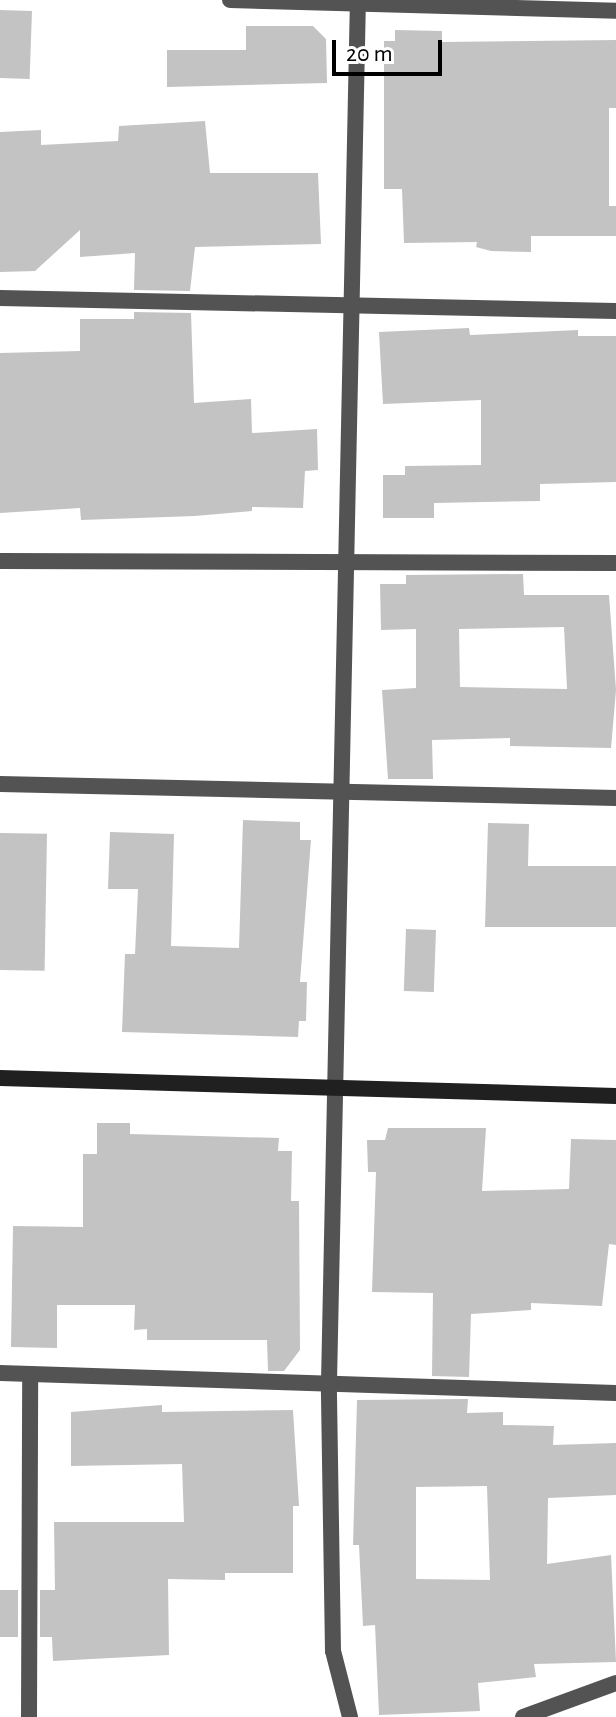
<!DOCTYPE html>
<style>
body{margin:0}
#map{position:relative;width:616px;height:1717px;overflow:hidden;background:#fff;font-family:"Alegreya Sans",sans-serif}
div>[style]{position:absolute}
[style*='--x']{left:calc(var(--x)*1px);top:calc(var(--y)*1px);width:calc(var(--w)*1px);rotate:calc(var(--a)*1deg)}
.building>*{inset:0;background:#c3c3c3;transform-origin:0 0}
.street>*{height:16px;margin:-8px;padding:0 8px;transform-origin:8px;border-radius:8px;background:#535353}
.secondary>*{height:16px;margin:-8px;padding:0 8px;transform-origin:8px;border-radius:8px;background:#202020}
span{translate:-50% -50%;white-space:nowrap;text-align:center;line-height:1.15;-webkit-text-stroke:6px #fff;paint-order:stroke}
.scale{position:absolute;left:332px;top:40px;width:110px;height:36px;box-sizing:border-box;border:4px solid #000;border-top:0;padding-left:10px;font-size:24px;line-height:28px;white-space:nowrap;color:#000;-webkit-text-stroke:6px #fff;paint-order:stroke}
</style>
<div id="map">
<div class="building">
<div style="left:0;top:10px;width:32px;height:68px;rotate:2deg"></div>
<div style="clip-path:polygon(246px 26px,313px 26px,326px 39px,327px 83px,167px 87px,167px 50px,246px 50px)"></div>
<div style="clip-path:polygon(395px 30px,442px 31px,442px 42px,616px 40px,616px 108px,609px 108px,609px 206px,616px 206px,616px 236px,531px 236px,531px 252px,491px 251px,476px 247px,477px 242px,404px 243px,402px 189px,384px 189px,384px 41px,395px 41px)"></div>
<div style="clip-path:polygon(205px 121px,210px 173px,318px 173px,321px 244px,195px 247px,190px 291px,134px 290px,135px 253px,80px 257px,80px 230px,35px 271px,0 272px,0 132px,41px 130px,41px 145px,118px 141px,119px 126px)"></div>
<div style="clip-path:polygon(134px 312px,191px 313px,194px 403px,251px 399px,252px 433px,317px 429px,318px 470px,305px 471px,303px 508px,252px 507px,252px 511px,195px 516px,81px 520px,80px 508px,0 513px,0 353px,80px 351px,80px 319px,134px 319px)"></div>
<div style="clip-path:polygon(469px 328px,470px 335px,578px 330px,578px 336px,616px 336px,616px 482px,540px 484px,540px 501px,434px 503px,434px 518px,383px 518px,383px 475px,405px 475px,405px 466px,481px 465px,481px 400px,383px 404px,379px 332px)"></div>
<div style="clip-path:polygon(evenodd,523px 574px,524px 595px,609px 595px,616px 690px,611px 748px,510px 746px,510px 738px,432px 740px,433px 779px,388px 779px,382px 690px,416px 688px,416px 629px,381px 630px,380px 584px,406px 584px,406px 575px,523px 574px,564px 627px,567px 689px,460px 687px,459px 629px,564px 627px)"></div>
<div style="clip-path:polygon(243px 820px,300px 822px,300px 840px,311px 840px,300px 982px,307px 982px,306px 1021px,299px 1021px,298px 1037px,122px 1032px,125px 954px,135px 954px,138px 889px,108px 889px,110px 832px,174px 834px,171px 946px,239px 948px)"></div>
<div style="clip-path:polygon(488px 823px,529px 824px,528px 866px,616px 866px,616px 927px,485px 927px)"></div>
<div style="left:0;top:833px;width:47px;height:137px;rotate:1deg"></div>
<div style="left:406px;top:929px;width:30px;height:62px;rotate:2deg"></div>
<div style="clip-path:polygon(97px 1123px,130px 1123px,130px 1134px,279px 1138px,278px 1151px,292px 1151px,291px 1201px,299px 1201px,300px 1350px,284px 1371px,268px 1371px,267px 1340px,147px 1340px,147px 1329px,134px 1330px,135px 1305px,57px 1305px,57px 1348px,11px 1347px,13px 1226px,83px 1227px,83px 1154px,97px 1154px)"></div>
<div style="clip-path:polygon(388px 1128px,486px 1128px,482px 1191px,569px 1189px,571px 1139px,616px 1140px,616px 1245px,609px 1244px,602px 1306px,531px 1303px,531px 1310px,471px 1314px,469px 1377px,432px 1376px,433px 1293px,372px 1292px,376px 1172px,368px 1172px,367px 1140px,385px 1140px)"></div>
<div style="clip-path:polygon(evenodd,468px 1399px,467px 1413px,503px 1412px,503px 1425px,554px 1426px,553px 1445px,616px 1443px,616px 1495px,548px 1498px,547px 1564px,611px 1555px,616px 1662px,534px 1664px,536px 1677px,478px 1683px,480px 1711px,379px 1715px,375px 1625px,363px 1626px,359px 1545px,353px 1545px,357px 1400px,468px 1399px,487px 1486px,490px 1580px,416px 1579px,416px 1487px,487px 1486px)"></div>
<div style="clip-path:polygon(162px 1405px,162px 1412px,293px 1410px,299px 1506px,293px 1506px,293px 1573px,225px 1573px,225px 1580px,168px 1579px,169px 1655px,53px 1661px,52px 1637px,40px 1637px,40px 1590px,55px 1590px,54px 1522px,184px 1522px,182px 1464px,71px 1466px,71px 1412px)"></div>
<div style="left:0;top:1590px;width:18px;height:47px"></div>
</div>
<div class="street">
<div style="--x:230;--y:0;--w:386;--a:1.6"></div>
<div style="--x:0;--y:298;--w:616;--a:1.21"></div>
<div style="--x:0;--y:561;--w:616;--a:0.19"></div>
<div style="--x:0;--y:784;--w:616;--a:1.3"></div>
<div style="--x:0;--y:1373;--w:616;--a:1.86"></div>
<div style="--x:29;--y:1717;--w:343;--a:-89.8"></div>
<div style="--x:350;--y:1717;--w:68;--a:-104.4"></div>
<div style="--x:333;--y:1651;--w:269;--a:-90.9"></div>
<div style="--x:329;--y:1382;--w:1382;--a:-88.8"></div>
<div style="--x:523;--y:1717;--w:99;--a:-20.1"></div>
</div>
<div class="secondary">
<div style="--x:0;--y:1078;--w:616;--a:1.67"></div>
</div>
<div class="scale">20 m</div>
</div>
